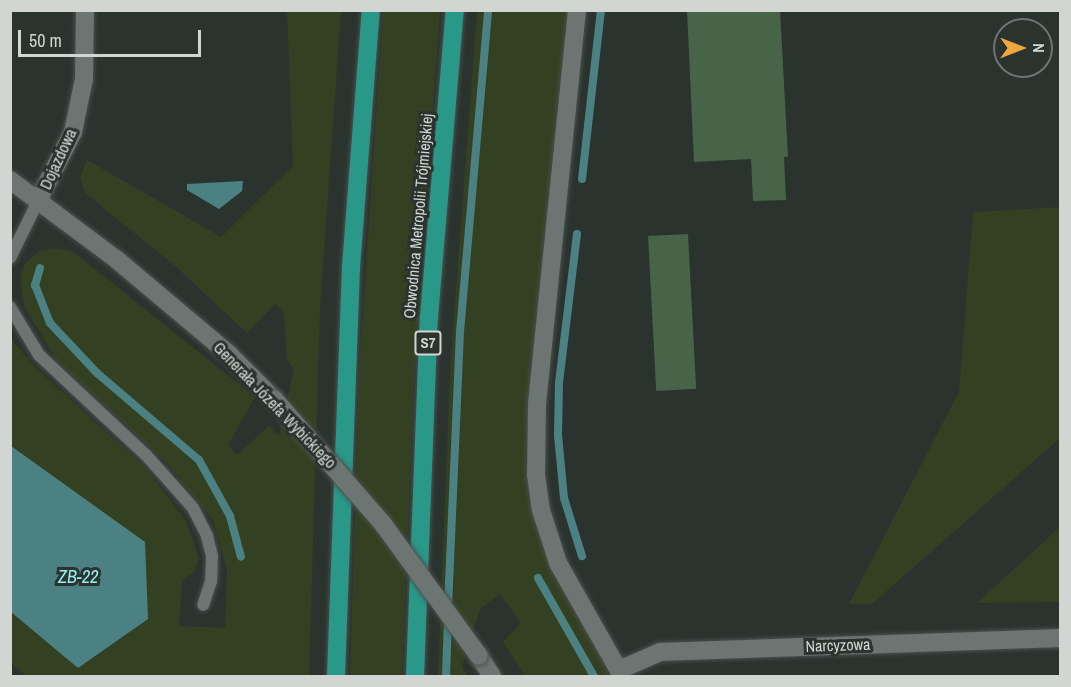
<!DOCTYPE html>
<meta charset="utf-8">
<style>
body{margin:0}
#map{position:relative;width:1071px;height:687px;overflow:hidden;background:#2b332f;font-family:"Archivo Narrow",sans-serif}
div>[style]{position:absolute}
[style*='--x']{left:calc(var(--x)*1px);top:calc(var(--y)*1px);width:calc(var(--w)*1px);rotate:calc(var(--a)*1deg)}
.green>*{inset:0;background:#344022}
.water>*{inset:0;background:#4c8183}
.stream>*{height:8px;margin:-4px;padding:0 4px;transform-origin:4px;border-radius:4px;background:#4c8183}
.building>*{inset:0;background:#476448;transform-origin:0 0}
.roads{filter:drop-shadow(0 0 2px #494f4c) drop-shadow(0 0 2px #494f4c)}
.service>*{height:12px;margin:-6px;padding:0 6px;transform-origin:6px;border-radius:6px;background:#6c7571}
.minor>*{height:18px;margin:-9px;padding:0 9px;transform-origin:9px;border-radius:9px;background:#6c7571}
.secondary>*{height:18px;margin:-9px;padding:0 9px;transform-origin:9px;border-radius:9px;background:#6c7571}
.motorway>*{height:18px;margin:-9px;padding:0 9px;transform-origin:9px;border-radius:9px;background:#299889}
.bridges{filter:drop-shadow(0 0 2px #494f4c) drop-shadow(0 0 2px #494f4c)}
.secondary-bridge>*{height:18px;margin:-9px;padding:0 9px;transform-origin:9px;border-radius:9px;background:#6c7571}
span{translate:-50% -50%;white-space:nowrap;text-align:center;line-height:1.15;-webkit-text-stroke:6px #2b332f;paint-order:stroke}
.shield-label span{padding:2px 4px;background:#2b332f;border:2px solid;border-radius:4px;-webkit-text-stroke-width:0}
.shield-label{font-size:15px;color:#d1d6d3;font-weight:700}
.street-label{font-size:16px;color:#d1d6d3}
.water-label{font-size:18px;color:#92ecf0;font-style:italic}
.frame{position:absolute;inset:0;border:12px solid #d1d6d3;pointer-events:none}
.north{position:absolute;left:993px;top:18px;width:60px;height:60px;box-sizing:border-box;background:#2b332f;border:2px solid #6d7471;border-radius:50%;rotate:90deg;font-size:16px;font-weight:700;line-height:24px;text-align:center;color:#d1d6d3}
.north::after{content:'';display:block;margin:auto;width:21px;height:27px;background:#efa73d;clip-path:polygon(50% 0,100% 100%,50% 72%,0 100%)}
.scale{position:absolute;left:18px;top:30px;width:183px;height:27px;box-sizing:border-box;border:3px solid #d1d6d3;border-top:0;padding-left:8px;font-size:18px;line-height:21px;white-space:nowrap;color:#d1d6d3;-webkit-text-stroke:4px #2b332f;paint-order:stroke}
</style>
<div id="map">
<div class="green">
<div style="clip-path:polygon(287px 11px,341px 11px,320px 308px,309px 676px,26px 676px,11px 663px,10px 338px,35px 367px,146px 468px,186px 521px,199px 558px,194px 572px,182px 580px,179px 626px,225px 628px,227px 570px,213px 520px,168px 464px,57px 361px,24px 306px,20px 277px,25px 264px,39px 251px,58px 248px,72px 251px,255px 397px,228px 445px,237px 455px,269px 426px,279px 436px,294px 369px,287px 360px,284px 313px,275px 304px,247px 333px,173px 264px,85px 193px,80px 177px,87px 160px,221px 237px,293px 166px)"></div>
<div style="clip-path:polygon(383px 11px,440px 11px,414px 377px,402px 676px,350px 676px,359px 374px)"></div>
<div style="clip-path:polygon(477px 11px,568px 11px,531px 368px,526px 458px,530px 501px,543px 548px,610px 676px,525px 676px,503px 642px,521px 623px,500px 594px,480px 609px,462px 667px,467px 676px,438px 676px,450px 371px)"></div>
<div style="clip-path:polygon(1060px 207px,1060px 438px,872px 604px,849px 604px,959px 392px,973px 212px)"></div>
<div style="clip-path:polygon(1060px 527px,1060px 602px,977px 603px)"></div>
</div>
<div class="water">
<div style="clip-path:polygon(243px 181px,242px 191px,219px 209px,187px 190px,187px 184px)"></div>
<div style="clip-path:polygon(11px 446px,145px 542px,148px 619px,78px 668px,11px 612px)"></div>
</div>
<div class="stream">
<div style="--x:582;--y:179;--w:170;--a:-83.6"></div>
<div style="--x:577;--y:234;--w:149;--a:96.9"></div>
<div style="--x:559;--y:382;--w:53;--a:91.1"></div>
<div style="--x:558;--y:435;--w:63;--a:84.6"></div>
<div style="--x:564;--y:498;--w:61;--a:72.8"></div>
<div style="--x:40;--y:268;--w:18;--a:106"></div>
<div style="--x:35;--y:285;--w:41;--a:68.5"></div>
<div style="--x:50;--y:323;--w:69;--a:46.8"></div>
<div style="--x:97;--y:373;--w:134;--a:40.5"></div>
<div style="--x:199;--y:460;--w:64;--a:61"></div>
<div style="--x:230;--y:516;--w:42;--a:75"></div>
<div style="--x:538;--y:578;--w:113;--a:60.3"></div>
<div style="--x:448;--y:607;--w:275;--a:-87.5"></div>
<div style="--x:460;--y:332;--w:323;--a:-85"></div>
<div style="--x:446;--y:676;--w:57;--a:-88"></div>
</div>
<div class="building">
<div style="clip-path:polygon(687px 10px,780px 10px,788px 157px,784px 157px,786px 200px,753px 201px,751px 159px,694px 162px)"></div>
<div style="left:688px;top:234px;width:155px;height:40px;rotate:87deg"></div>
</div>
<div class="roads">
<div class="service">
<div style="--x:10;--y:258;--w:66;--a:-63.8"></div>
<div style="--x:10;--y:307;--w:56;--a:58.9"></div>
<div style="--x:39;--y:355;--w:146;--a:43.1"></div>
<div style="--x:146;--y:455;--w:71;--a:48.4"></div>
<div style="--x:193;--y:508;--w:31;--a:63"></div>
<div style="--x:207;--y:536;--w:21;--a:76"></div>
<div style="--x:212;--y:556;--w:25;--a:92"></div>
<div style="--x:211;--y:581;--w:25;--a:108"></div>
</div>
<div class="minor">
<div style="--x:577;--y:10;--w:397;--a:95.8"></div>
<div style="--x:537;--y:405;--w:70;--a:90.8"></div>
<div style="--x:536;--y:475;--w:35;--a:82"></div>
<div style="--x:541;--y:510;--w:56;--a:72.2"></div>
<div style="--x:558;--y:563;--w:130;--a:60.5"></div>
<div style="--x:39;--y:199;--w:75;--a:-63.1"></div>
<div style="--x:73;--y:132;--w:54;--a:-78.3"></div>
<div style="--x:84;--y:79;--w:69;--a:-89.2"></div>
<div style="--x:619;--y:670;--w:45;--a:-23.7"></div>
<div style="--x:660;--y:652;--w:400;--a:-2"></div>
</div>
<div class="secondary">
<div style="--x:10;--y:180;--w:132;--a:36.7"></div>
<div style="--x:116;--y:259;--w:149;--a:40.1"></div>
<div style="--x:230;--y:355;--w:62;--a:45"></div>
<div style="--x:479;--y:656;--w:24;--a:57"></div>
</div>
<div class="motorway">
<div style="--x:336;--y:676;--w:409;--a:-87.9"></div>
<div style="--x:351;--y:267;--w:258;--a:-85.6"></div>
<div style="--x:415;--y:676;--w:359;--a:-87.8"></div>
<div style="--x:429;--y:317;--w:308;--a:-85.2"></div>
</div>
</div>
<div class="bridges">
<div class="secondary-bridge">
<div style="--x:274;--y:399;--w:166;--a:48.9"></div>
<div style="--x:383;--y:524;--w:163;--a:54"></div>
</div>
</div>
<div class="shield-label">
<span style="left:428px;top:343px">S7</span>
</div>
<div class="street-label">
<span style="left:58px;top:159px;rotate:-65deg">Dojazdowa</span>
<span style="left:418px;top:216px;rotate:-85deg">Obwodnica Metropolii Trójmiejskiej</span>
<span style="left:275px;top:405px;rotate:46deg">Generała Józefa Wybickiego</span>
<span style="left:838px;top:645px;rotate:-2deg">Narcyzowa</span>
</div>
<div class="water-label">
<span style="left:78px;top:577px">ZB-22</span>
</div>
<div class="frame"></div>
<div class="north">N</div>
<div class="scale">50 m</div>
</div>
